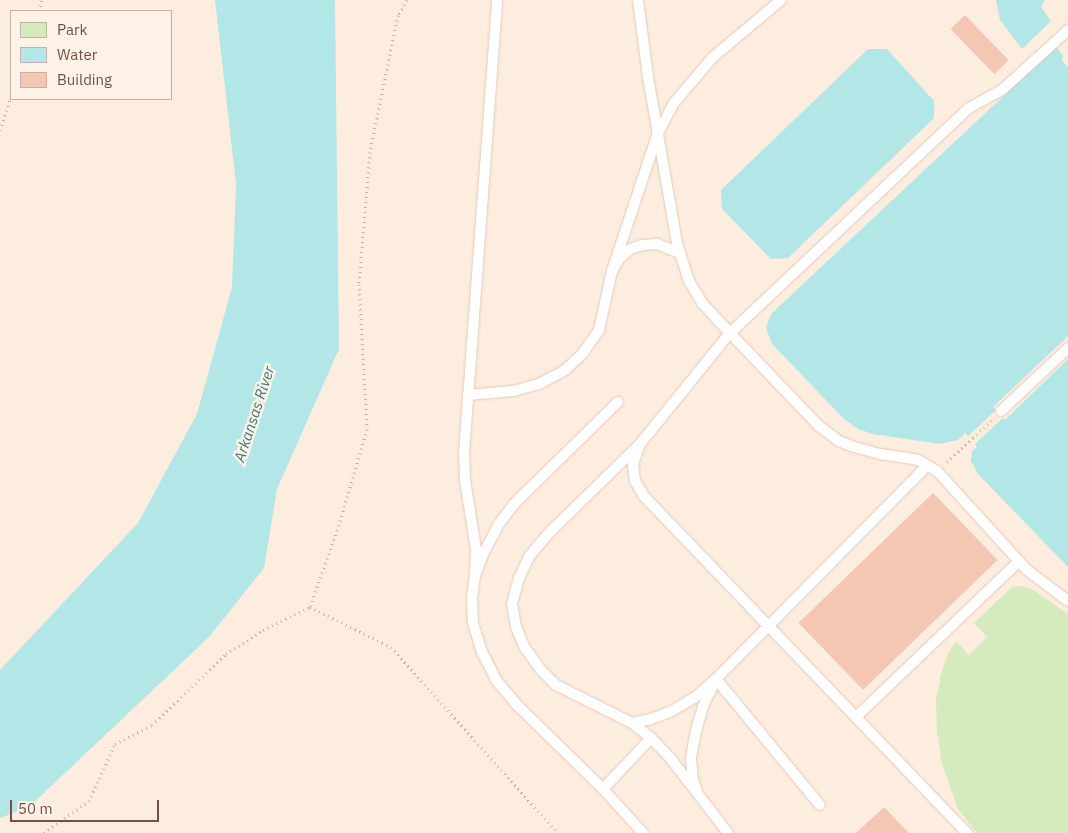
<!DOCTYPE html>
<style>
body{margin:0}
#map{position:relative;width:1068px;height:833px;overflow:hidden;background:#fdedde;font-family:"IBM Plex Sans",sans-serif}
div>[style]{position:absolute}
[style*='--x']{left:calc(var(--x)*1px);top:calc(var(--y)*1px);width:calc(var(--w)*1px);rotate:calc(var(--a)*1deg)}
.green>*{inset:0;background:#d5ebbd}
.water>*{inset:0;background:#b2e6e7}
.building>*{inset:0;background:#f4c6b4;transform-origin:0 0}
.path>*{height:3px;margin-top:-1.5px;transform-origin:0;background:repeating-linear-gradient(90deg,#d8a998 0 1px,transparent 0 5px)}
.roads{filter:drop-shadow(0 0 1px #e3cabd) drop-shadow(0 0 1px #e3cabd)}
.lane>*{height:10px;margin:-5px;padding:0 5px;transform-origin:5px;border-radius:5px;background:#fff}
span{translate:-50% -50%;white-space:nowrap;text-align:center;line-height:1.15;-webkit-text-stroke:5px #fff2e6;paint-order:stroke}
.water-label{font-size:15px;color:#39787c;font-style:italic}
.legend{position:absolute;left:10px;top:10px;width:162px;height:90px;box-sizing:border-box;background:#fff2e6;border:1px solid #c7b1a6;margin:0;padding:6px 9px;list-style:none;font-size:15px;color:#745045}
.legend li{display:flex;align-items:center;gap:10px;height:25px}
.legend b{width:25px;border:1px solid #c7b1a6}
.scale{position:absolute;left:10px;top:800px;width:149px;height:22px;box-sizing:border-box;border:2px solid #745045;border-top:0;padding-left:6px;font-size:15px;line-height:18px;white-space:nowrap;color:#745045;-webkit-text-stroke:4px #fff2e6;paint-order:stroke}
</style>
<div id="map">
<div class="green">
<div style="clip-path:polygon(1022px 586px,1033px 590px,1068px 614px,1068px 833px,977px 833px,958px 809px,942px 764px,937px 732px,936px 700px,942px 670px,949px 652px,956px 641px,969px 655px,987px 637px,974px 623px,1012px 587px)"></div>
</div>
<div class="water">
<div style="clip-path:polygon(215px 0,335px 0,339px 349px,277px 489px,264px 568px,209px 637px,29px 807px,0 818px,0 670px,138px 523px,197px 414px,232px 287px,236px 184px)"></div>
<div style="clip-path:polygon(996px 0,1045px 0,1041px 7px,1051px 21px,1022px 49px,1000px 20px)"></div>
<div style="clip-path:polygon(1056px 47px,1063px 55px,1062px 61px,1068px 67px,1068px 336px,993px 407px,996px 410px,968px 436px,965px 433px,958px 440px,940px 444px,873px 434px,858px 429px,844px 419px,772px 344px,766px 328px,768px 321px,772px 313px)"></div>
<div style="clip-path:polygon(868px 49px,887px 49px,934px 101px,934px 118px,788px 258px,771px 259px,722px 209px,721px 190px)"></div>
<div style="clip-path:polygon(1068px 359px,1068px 567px,978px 474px,971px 461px,972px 451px,977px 447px,975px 444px,1003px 418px,1005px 420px)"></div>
</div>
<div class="building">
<div style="left:965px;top:15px;width:63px;height:20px;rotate:46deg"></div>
<div style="left:933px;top:493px;width:93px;height:187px;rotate:46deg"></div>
<div style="clip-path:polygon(884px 807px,909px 833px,856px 833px)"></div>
</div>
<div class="path">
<div style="--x:407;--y:0;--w:17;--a:121"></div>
<div style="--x:398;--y:15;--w:140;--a:101.6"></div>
<div style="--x:370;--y:152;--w:132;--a:94.8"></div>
<div style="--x:359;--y:284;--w:145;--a:86.8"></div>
<div style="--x:367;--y:429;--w:100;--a:106.3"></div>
<div style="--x:339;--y:525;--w:87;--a:109.5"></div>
<div style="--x:310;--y:607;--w:90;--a:26.3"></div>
<div style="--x:391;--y:647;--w:250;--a:48.1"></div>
<div style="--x:39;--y:11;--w:11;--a:-75"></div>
<div style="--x:0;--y:130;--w:35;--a:-72"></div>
<div style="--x:947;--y:462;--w:62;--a:-43"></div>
<div style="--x:44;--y:833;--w:55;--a:-35.4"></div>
<div style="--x:89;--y:801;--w:63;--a:-65.5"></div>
<div style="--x:115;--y:744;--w:42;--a:-27.2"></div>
<div style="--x:152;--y:725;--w:103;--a:-43.8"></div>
<div style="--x:226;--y:654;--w:44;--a:-33"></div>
<div style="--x:263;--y:630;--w:52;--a:-26.1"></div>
</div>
<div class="roads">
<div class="lane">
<div style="--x:638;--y:0;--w:78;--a:82.6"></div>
<div style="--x:648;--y:77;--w:169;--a:80.1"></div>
<div style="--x:677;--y:244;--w:39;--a:72"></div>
<div style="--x:689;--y:281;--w:26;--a:59"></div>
<div style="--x:702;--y:303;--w:41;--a:47"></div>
<div style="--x:730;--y:333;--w:328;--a:-43.3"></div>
<div style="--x:969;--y:108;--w:39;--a:-29"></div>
<div style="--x:1003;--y:89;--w:88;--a:-42.2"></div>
<div style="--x:612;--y:271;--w:145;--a:-71.6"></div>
<div style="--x:658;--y:133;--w:34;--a:-62"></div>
<div style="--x:674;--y:103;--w:59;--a:-49.8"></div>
<div style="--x:712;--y:58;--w:90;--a:-40"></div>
<div style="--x:468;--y:395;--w:46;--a:-5"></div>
<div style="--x:514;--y:391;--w:26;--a:-16"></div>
<div style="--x:539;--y:384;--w:30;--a:-28"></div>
<div style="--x:565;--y:370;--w:25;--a:-43"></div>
<div style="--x:583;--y:353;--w:28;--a:-55"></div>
<div style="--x:599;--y:330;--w:60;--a:-77.6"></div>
<div style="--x:612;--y:271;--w:14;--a:-60"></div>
<div style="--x:619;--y:259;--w:15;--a:-42"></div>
<div style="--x:630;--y:249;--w:13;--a:-18"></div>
<div style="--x:642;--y:245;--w:15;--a:-4"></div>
<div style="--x:657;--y:244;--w:25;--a:21"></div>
<div style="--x:618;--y:402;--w:146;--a:135.6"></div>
<div style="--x:514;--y:504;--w:25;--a:127"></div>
<div style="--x:499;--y:524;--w:32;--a:118"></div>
<div style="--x:484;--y:552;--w:26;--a:111"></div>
<div style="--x:475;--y:576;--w:21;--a:98"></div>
<div style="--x:472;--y:597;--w:26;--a:88"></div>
<div style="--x:473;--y:623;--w:30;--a:73"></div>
<div style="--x:482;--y:652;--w:31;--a:63"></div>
<div style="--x:496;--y:680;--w:33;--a:50"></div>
<div style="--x:517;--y:705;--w:120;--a:44.3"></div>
<div style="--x:603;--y:789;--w:59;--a:47.7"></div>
<div style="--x:1001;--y:411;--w:92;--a:-43.2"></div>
<div style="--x:637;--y:447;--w:124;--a:135.7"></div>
<div style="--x:548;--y:534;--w:30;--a:130"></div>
<div style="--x:529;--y:557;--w:23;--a:115"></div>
<div style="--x:519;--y:578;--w:27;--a:105"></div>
<div style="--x:512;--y:604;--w:23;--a:80"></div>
<div style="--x:516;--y:627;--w:23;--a:67"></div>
<div style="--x:525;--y:648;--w:27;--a:54"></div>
<div style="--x:541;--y:670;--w:21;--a:45"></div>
<div style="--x:556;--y:685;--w:85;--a:26.6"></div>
<div style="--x:632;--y:723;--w:24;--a:38"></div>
<div style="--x:651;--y:738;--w:29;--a:46"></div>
<div style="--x:671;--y:759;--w:93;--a:52.4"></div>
<div style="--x:475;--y:576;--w:27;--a:-88"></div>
<div style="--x:476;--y:549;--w:70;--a:-99.1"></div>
<div style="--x:465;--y:480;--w:27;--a:-92"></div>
<div style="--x:464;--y:453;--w:454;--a:-85.8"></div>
<div style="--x:856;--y:717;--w:226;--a:-43.7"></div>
<div style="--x:632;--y:723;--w:19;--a:-12"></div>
<div style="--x:651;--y:719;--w:22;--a:-21"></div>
<div style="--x:672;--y:711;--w:26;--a:-31"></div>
<div style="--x:694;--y:698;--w:29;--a:-41"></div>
<div style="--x:716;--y:679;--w:163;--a:50.5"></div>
<div style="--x:696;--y:788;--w:8;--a:-113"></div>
<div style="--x:693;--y:781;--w:23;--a:-95"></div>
<div style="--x:691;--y:758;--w:27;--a:-80"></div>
<div style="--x:696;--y:731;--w:26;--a:-74"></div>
<div style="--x:703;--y:706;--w:30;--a:-64"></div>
<div style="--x:716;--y:679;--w:300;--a:-45.3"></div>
<div style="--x:603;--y:789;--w:70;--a:-46.7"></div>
<div style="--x:967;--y:833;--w:467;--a:-133.8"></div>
<div style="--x:644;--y:496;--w:17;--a:-121"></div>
<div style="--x:635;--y:481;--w:17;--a:-97"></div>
<div style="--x:633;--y:464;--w:21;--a:-71"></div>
<div style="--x:640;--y:444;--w:143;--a:-51"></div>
<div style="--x:730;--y:333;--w:129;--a:46.3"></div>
<div style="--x:819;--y:426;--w:25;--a:37"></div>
<div style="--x:839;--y:441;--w:16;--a:22"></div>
<div style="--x:854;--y:447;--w:28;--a:15"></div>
<div style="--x:881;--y:454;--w:37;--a:9"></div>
<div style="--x:918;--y:460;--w:22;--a:30"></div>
<div style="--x:937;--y:471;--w:134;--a:47.7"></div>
<div style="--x:1027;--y:570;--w:51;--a:37.1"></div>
</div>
</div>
<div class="water-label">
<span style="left:254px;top:414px;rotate:-72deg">Arkansas River</span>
</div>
<ul class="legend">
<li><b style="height:14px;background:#d5ebbd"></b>Park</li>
<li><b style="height:14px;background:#b2e6e7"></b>Water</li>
<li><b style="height:14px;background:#f4c6b4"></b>Building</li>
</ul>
<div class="scale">50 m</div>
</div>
